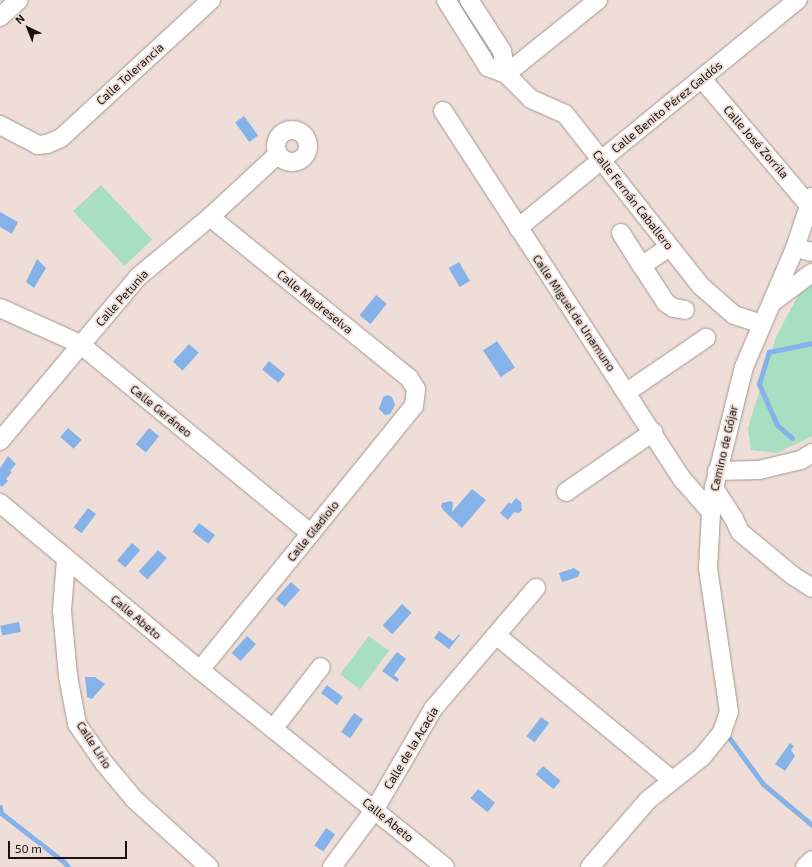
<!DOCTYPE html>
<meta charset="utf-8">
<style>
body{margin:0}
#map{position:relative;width:812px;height:867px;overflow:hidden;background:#eeded7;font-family:"Exo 2",sans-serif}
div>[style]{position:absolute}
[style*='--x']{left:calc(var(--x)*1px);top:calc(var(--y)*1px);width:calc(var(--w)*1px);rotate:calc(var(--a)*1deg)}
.green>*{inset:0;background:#a8dfc3;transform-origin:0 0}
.water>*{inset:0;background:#85b3e9;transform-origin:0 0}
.stream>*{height:5px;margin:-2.5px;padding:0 2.5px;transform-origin:2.5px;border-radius:2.5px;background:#85b3e9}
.roads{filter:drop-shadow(0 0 1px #a69690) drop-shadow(0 0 1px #a69690)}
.minor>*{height:18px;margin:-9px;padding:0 9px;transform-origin:9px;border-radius:9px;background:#fff}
.minor>.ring{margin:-9px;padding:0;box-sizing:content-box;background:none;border:18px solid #fff;border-radius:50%}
span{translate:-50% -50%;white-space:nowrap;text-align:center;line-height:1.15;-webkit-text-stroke:3.5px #eeded7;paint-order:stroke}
.street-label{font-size:12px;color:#181310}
.north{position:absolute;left:8px;top:8px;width:40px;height:40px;-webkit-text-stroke:3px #eeded7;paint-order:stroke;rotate:317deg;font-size:11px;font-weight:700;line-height:16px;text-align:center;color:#181310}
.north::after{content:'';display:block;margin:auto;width:14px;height:18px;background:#181310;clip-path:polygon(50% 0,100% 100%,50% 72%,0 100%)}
.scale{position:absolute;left:8px;top:841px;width:119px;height:18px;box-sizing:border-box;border:2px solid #181310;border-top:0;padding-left:5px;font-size:12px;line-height:14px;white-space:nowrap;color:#181310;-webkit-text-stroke:3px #eeded7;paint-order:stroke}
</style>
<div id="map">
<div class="green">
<div style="left:101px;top:185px;width:75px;height:38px;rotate:47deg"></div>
<div style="clip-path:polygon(812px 283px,812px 436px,777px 453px,751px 450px,748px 428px,776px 337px,801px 290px)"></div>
<div style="left:369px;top:636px;width:25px;height:48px;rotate:37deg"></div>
</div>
<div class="water">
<div style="left:244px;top:116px;width:24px;height:11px;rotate:54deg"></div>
<div style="clip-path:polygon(0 212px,18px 222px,12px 234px,0 227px)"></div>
<div style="clip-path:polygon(37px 259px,46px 268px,34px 288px,26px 282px)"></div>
<div style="left:459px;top:262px;width:22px;height:12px;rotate:60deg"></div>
<div style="left:376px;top:295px;width:14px;height:26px;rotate:39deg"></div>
<div style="left:497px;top:341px;width:32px;height:17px;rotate:56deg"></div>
<div style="left:189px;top:344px;width:13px;height:24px;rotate:42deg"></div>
<div style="left:269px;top:361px;width:21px;height:11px;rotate:39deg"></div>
<div style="clip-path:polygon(388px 395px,392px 397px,395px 405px,390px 414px,385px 415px,379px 409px,383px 397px)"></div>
<div style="left:68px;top:428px;width:18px;height:12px;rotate:41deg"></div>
<div style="left:149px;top:428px;width:13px;height:21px;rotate:39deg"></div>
<div style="clip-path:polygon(8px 456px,16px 464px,10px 471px,12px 472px,6px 479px,8px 481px,2px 487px,0 485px,0 468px)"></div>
<div style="clip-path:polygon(472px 489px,486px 500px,462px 528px,443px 510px,441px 506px,442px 503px,451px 501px,453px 503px,452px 512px)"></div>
<div style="clip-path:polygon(516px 498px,522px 503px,521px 504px,522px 510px,519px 513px,514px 512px,508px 520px,500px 513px,509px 502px,511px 504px)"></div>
<div style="left:88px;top:508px;width:10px;height:24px;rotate:37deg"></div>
<div style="left:199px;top:523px;width:20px;height:11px;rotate:37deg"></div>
<div style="left:132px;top:543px;width:11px;height:23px;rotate:41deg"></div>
<div style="left:158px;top:550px;width:12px;height:29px;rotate:42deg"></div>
<div style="clip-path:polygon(574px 568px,580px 572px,578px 577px,562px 582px,559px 573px)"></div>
<div style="left:291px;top:582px;width:12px;height:23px;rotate:42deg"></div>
<div style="left:402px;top:604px;width:13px;height:29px;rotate:42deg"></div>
<div style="left:19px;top:622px;width:10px;height:19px;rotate:79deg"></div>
<div style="clip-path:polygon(439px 631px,453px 641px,459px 634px,460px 635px,449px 649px,434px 638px)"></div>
<div style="left:247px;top:636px;width:12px;height:23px;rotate:42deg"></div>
<div style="clip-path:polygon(397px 652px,406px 659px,394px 675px,399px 679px,397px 682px,382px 671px)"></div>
<div style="clip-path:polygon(85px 677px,95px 677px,105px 684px,92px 699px,87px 697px)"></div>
<div style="left:327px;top:685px;width:20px;height:10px;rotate:37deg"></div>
<div style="left:354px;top:713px;width:11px;height:23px;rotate:34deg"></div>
<div style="left:541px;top:717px;width:10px;height:24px;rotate:37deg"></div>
<div style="clip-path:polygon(790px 743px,794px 746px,791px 750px,795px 756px,785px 771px,775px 764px)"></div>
<div style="left:543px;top:766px;width:23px;height:11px;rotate:40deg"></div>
<div style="left:478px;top:789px;width:22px;height:12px;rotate:39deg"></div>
<div style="left:326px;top:828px;width:11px;height:21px;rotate:34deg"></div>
</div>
<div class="stream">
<div style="--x:792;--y:438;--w:20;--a:-139"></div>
<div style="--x:777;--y:425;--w:45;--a:-113.7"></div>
<div style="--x:759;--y:384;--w:34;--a:-73"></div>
<div style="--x:769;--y:352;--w:44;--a:-11.8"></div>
<div style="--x:730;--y:739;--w:56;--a:53.7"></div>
<div style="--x:763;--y:784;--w:64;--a:39.9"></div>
<div style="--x:0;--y:807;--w:6;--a:81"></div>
<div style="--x:1;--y:813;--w:80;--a:37.9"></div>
<div style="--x:64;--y:862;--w:6;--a:51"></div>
</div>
<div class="roads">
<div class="minor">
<div style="--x:446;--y:0;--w:79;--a:57.9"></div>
<div style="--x:488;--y:67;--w:19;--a:21"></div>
<div style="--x:506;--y:74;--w:35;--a:45"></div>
<div style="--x:531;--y:99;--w:37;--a:24"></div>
<div style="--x:565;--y:114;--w:219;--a:51.7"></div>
<div style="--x:701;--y:286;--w:44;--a:41.3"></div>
<div style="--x:734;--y:315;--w:28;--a:18"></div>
<div style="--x:469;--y:0;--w:61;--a:57.1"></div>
<div style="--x:502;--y:51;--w:23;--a:80"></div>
<div style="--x:0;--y:17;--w:25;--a:-42"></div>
<div style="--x:506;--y:74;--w:118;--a:-38.8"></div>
<div style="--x:702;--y:79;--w:165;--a:49.7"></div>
<div style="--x:443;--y:111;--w:440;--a:57"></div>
<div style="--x:683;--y:480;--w:43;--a:48.8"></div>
<div style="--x:0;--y:125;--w:43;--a:27.8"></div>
<div style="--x:38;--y:145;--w:9;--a:-6"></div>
<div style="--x:47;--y:144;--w:15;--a:-23"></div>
<div style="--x:61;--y:138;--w:204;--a:-42.6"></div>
<div class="ring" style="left:276px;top:130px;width:14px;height:14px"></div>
<div style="--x:518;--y:228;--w:361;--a:-39.2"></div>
<div style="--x:621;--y:233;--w:39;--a:58"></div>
<div style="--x:669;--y:247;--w:33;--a:145"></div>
<div style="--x:642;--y:266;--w:44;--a:57"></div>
<div style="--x:666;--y:303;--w:9;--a:32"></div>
<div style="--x:674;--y:308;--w:11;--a:10"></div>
<div style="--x:795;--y:248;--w:17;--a:13"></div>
<div style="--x:774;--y:301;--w:47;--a:-36.4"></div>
<div style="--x:0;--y:308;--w:88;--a:24.2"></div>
<div style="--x:80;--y:344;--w:299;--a:39.4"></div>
<div style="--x:627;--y:392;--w:96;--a:-34.4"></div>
<div style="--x:0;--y:441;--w:214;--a:-49.9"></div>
<div style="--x:138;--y:277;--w:94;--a:-39.8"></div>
<div style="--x:210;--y:217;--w:93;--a:-42.8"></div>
<div style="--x:717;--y:471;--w:42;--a:-1.4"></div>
<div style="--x:759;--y:470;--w:43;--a:-13.4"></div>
<div style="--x:801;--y:460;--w:13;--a:-32"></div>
<div style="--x:714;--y:488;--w:37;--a:57"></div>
<div style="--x:734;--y:519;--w:14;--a:65"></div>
<div style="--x:740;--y:532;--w:67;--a:39.6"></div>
<div style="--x:792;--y:575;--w:24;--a:33"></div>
<div style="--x:566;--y:492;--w:106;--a:-34.6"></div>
<div style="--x:0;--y:503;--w:261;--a:39.9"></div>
<div style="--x:200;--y:670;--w:314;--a:38.8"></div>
<div style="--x:66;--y:559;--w:52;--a:94.4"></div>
<div style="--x:62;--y:611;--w:65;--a:84.7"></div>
<div style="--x:68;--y:676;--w:49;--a:79.4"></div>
<div style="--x:77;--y:724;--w:47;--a:55.3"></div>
<div style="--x:104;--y:763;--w:47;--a:50.2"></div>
<div style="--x:134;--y:799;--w:101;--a:42.2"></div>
<div style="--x:496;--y:635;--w:62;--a:-49.6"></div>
<div style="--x:200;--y:670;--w:340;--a:-51"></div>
<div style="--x:414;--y:406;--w:17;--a:-83"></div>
<div style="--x:416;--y:389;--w:13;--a:-122"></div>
<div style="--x:409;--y:378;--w:256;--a:-141"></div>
<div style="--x:273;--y:729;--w:78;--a:-52.3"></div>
<div style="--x:332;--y:867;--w:72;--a:-53.4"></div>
<div style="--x:375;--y:809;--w:116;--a:-59.9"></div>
<div style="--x:433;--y:709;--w:97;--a:-49.6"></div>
<div style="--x:496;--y:635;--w:228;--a:39.5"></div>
<div style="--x:590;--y:867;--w:89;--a:-49.1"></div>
<div style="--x:648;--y:800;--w:69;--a:-38.5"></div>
<div style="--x:702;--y:757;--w:32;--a:-51"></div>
<div style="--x:722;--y:732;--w:21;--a:-71"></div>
<div style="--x:729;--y:712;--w:146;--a:-98.3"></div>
<div style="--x:708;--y:568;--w:56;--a:-86.9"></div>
<div style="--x:711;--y:512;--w:24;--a:-83"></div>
<div style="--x:714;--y:488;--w:125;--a:-76.1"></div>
<div style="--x:744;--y:367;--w:129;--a:-66.8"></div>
<div style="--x:795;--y:248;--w:54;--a:-71.6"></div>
<div style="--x:805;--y:867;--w:10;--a:-45"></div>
</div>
</div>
<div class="street-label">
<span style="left:130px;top:74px;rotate:-42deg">Calle Tolerancia</span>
<span style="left:667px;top:107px;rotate:-39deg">Calle Benito Pérez Galdós</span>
<span style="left:756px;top:142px;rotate:49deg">Calle José Zorrila</span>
<span style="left:633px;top:200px;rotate:52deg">Calle Fernán Caballero</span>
<span style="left:122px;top:298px;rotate:-48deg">Calle Petunia</span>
<span style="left:315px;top:302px;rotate:39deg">Calle Madreselva</span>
<span style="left:574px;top:313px;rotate:56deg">Calle Miguel de Unamuno</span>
<span style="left:161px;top:411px;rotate:39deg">Calle Geráneo</span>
<span style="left:724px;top:448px;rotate:-77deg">Camino de Gójar</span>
<span style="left:313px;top:531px;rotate:-51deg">Calle Gladiolo</span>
<span style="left:136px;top:617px;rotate:40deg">Calle Abeto</span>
<span style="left:94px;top:745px;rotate:57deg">Calle Lirio</span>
<span style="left:411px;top:748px;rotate:-59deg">Calle de la Acacia</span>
<span style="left:388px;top:820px;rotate:39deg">Calle Abeto</span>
</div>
<div class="north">N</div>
<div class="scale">50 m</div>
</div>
